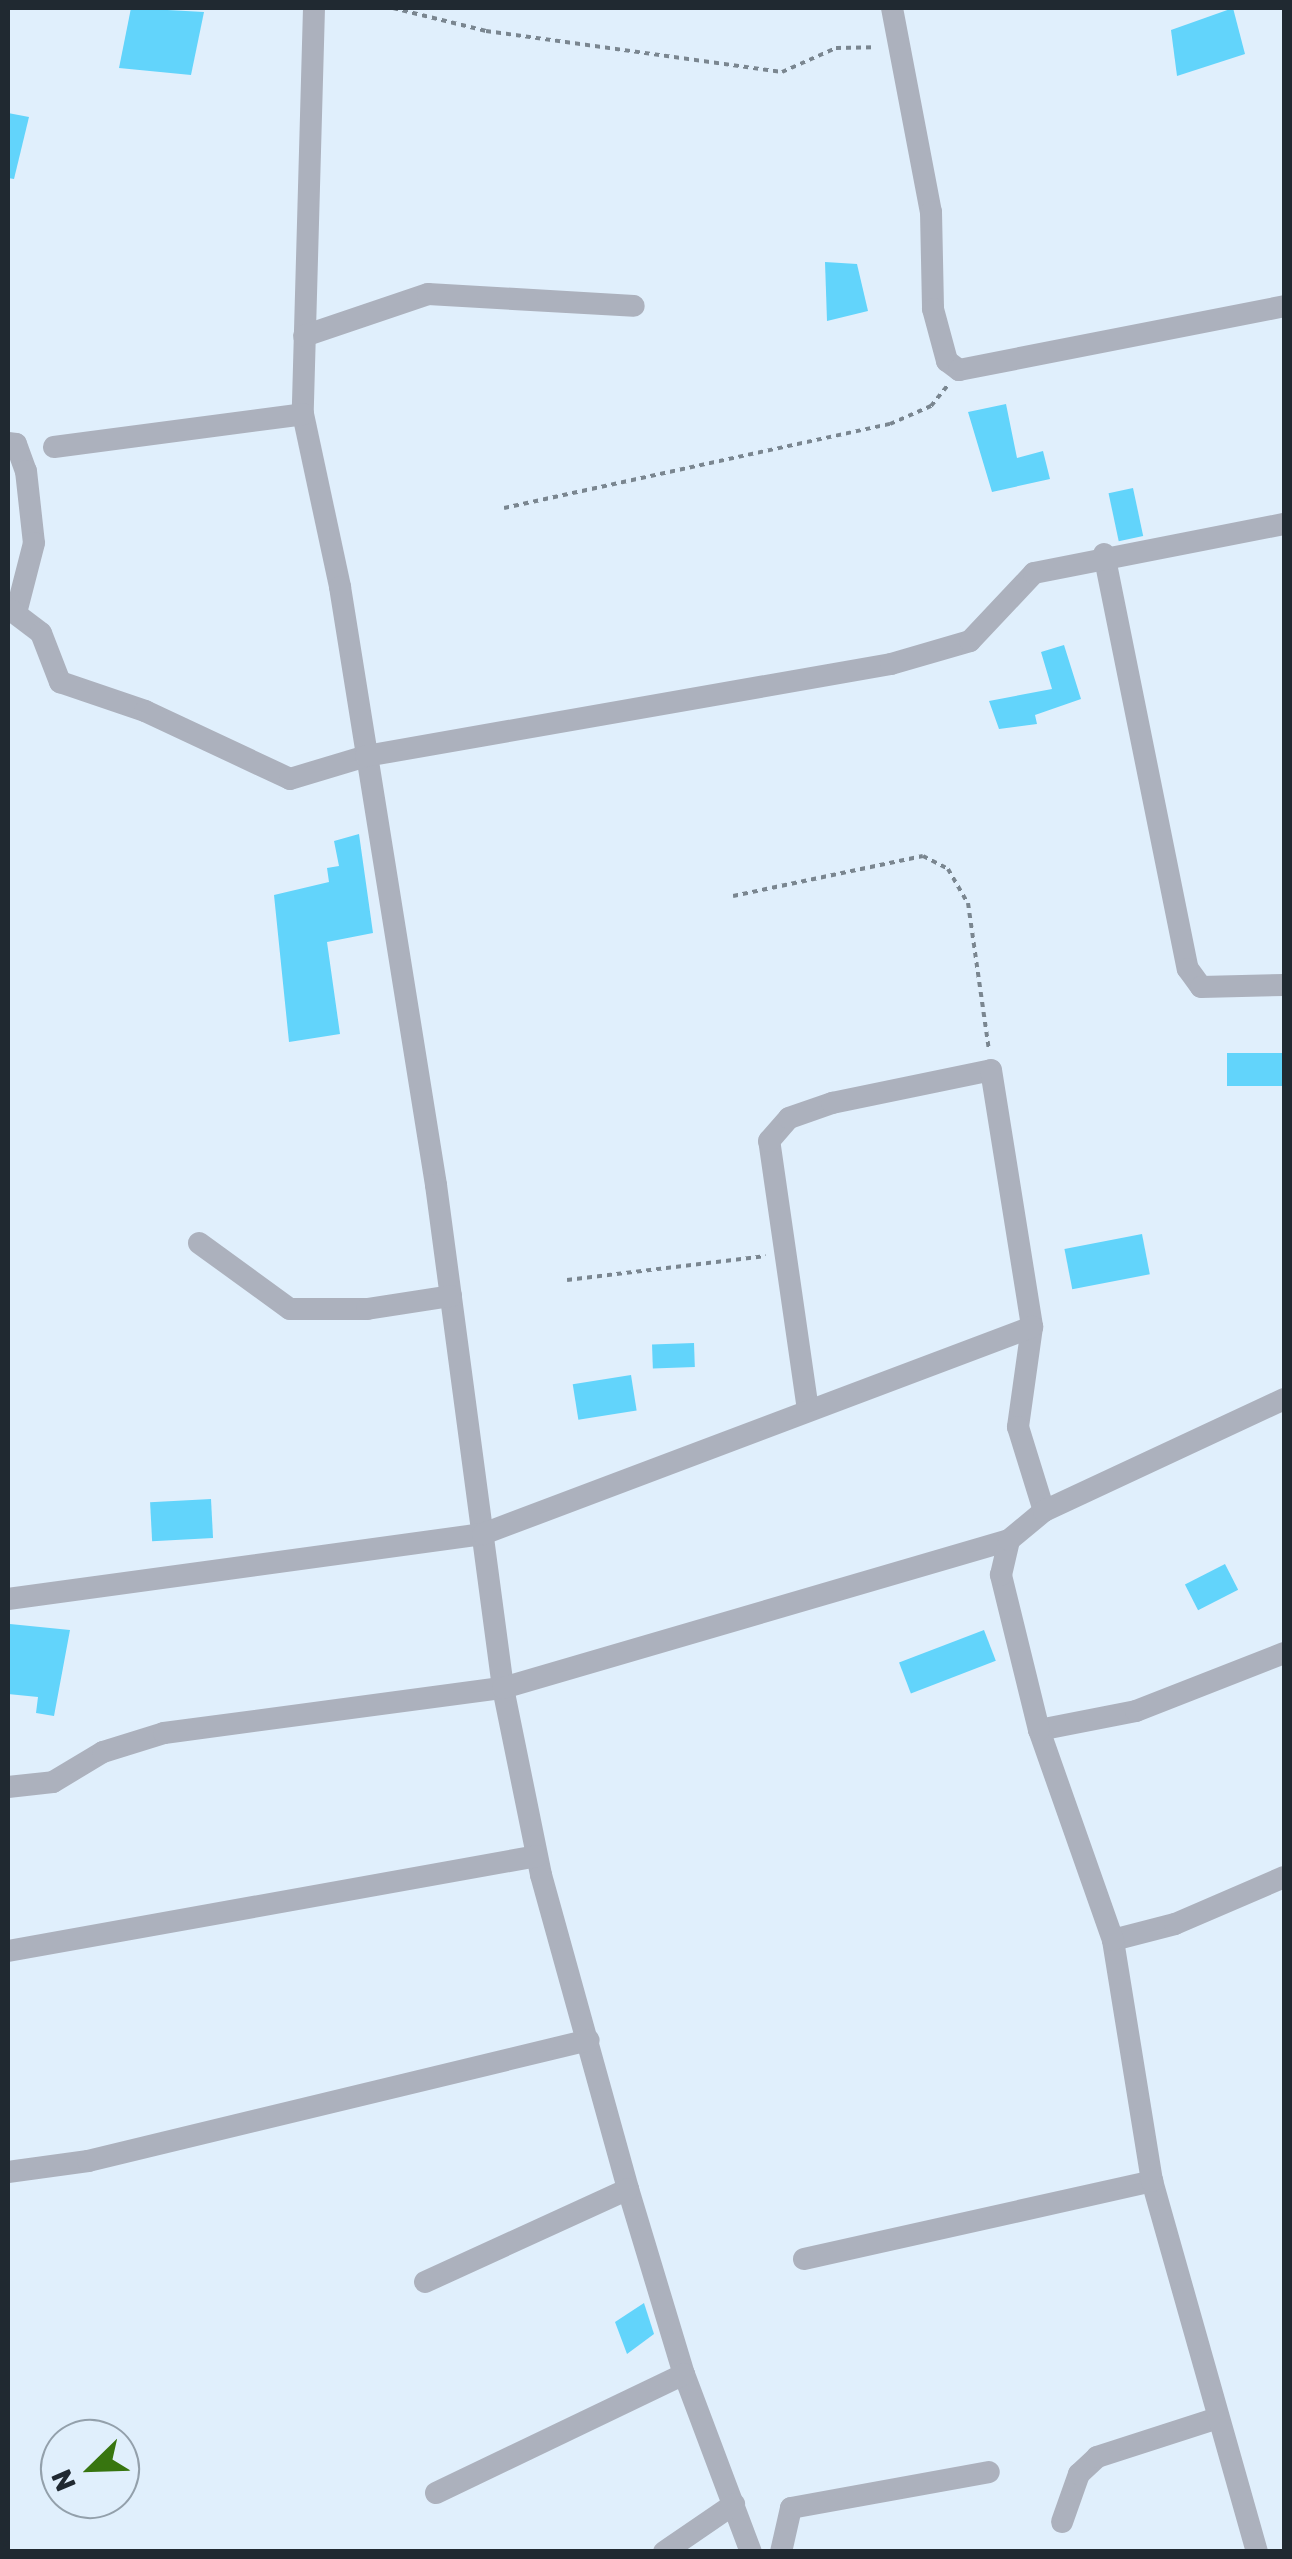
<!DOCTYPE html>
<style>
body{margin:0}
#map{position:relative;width:1292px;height:2559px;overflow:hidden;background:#e0effc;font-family:Rubik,sans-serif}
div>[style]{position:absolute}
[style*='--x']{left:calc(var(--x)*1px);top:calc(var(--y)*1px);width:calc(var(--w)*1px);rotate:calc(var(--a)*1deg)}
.building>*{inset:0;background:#62d4fb;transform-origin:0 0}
.path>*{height:4px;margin-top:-2px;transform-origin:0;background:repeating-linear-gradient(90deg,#7a8690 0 5px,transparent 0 10px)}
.street>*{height:22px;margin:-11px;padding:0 11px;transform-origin:11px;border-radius:11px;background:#acb1bd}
span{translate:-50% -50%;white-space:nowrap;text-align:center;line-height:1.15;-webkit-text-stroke:9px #e0effc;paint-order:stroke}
.frame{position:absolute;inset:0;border:10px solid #202931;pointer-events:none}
.north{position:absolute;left:40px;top:2419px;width:100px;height:100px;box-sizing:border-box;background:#e0effc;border:2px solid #93a0ab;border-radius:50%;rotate:247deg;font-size:28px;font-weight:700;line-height:40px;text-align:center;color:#202931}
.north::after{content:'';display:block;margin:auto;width:35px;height:45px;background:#37750f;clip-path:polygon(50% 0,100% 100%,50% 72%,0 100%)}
</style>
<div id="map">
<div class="building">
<div style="clip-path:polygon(131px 8px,204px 12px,191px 75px,119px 68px)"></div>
<div style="clip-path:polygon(1233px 8px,1245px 54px,1177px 76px,1171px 30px)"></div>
<div style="clip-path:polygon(8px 113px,29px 117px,14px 179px,8px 178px)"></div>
<div style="clip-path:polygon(825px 262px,857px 264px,868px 311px,827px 321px)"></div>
<div style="clip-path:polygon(1006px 404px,1017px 458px,1043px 451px,1050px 479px,992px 492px,968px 412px)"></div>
<div style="left:1133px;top:488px;width:49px;height:25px;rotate:78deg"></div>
<div style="clip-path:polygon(1064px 645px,1081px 699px,1035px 715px,1037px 724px,999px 729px,989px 701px,1052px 689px,1041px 652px)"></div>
<div style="clip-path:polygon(359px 834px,373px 933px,327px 942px,340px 1034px,289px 1042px,274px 895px,329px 882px,327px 868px,339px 866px,334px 841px)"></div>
<div style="left:1284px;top:1053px;width:33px;height:57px;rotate:90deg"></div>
<div style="left:1142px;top:1234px;width:41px;height:79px;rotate:79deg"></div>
<div style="left:694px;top:1343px;width:24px;height:42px;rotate:88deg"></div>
<div style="left:631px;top:1375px;width:36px;height:59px;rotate:81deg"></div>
<div style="left:211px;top:1499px;width:39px;height:61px;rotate:87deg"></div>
<div style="left:1225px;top:1564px;width:29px;height:45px;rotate:63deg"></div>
<div style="clip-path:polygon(10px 1624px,70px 1630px,54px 1716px,36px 1713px,38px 1697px,8px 1694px)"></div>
<div style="left:984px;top:1630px;width:33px;height:91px;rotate:69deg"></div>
<div style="clip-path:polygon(644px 2303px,654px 2334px,627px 2354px,615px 2322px)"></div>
</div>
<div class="path">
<div style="--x:393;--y:8;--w:96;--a:13.9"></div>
<div style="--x:486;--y:31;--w:299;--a:7.9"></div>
<div style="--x:782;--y:72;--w:59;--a:-24"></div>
<div style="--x:836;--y:48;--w:39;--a:-1"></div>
<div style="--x:504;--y:508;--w:395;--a:-12.3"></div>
<div style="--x:890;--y:424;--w:45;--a:-23.7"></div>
<div style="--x:931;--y:406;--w:26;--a:-51"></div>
<div style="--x:733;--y:896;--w:194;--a:-11.9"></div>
<div style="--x:923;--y:856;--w:28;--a:27"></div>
<div style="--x:948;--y:869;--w:39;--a:60"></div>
<div style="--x:968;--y:903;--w:149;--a:81.9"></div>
<div style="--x:567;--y:1280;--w:200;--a:-6.9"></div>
</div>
<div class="street">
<div style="--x:314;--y:8;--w:406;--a:91.6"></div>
<div style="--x:303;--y:414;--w:177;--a:77.9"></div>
<div style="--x:340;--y:587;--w:606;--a:80.88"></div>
<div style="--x:436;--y:1185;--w:507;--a:82.41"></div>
<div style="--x:503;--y:1688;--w:191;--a:78.5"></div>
<div style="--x:541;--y:1875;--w:326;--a:74.5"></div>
<div style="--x:628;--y:2189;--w:193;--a:73.2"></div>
<div style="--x:684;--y:2374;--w:190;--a:69.4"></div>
<div style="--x:892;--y:8;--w:208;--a:79.2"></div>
<div style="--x:931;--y:212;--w:97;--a:88.8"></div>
<div style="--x:933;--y:309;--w:54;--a:74.9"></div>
<div style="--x:947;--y:361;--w:15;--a:37"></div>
<div style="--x:959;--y:370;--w:331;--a:-11.1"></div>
<div style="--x:304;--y:336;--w:131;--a:-18.7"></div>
<div style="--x:428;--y:294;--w:206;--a:3.3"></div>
<div style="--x:8;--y:443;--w:8;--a:7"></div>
<div style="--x:16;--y:444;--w:29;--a:70"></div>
<div style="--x:26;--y:471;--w:72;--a:83.7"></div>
<div style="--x:34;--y:543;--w:68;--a:104.4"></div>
<div style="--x:54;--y:447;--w:251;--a:-7.5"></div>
<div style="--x:1104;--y:554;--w:423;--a:78.6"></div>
<div style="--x:1188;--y:969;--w:22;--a:54"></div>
<div style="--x:1201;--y:987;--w:83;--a:-1.4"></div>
<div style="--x:8;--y:608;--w:41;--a:37.1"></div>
<div style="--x:41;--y:633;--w:53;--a:68.8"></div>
<div style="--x:60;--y:682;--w:90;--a:18.8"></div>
<div style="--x:145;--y:711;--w:160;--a:25.1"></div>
<div style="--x:290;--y:779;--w:79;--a:-16.8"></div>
<div style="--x:366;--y:756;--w:533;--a:-9.94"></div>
<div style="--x:891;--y:664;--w:82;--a:-16.2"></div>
<div style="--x:970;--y:641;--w:93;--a:-46.7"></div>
<div style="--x:1034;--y:573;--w:255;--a:-11.1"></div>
<div style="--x:199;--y:1243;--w:112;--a:36"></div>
<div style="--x:290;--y:1309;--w:77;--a:0"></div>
<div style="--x:367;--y:1309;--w:85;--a:-8.8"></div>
<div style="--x:808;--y:1410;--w:272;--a:-98.2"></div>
<div style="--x:769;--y:1141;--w:30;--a:-49"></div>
<div style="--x:789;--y:1118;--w:46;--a:-19.2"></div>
<div style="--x:832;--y:1103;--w:162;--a:-11.7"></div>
<div style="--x:991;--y:1070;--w:260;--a:80.9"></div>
<div style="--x:1032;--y:1327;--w:101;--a:98"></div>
<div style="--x:1018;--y:1427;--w:88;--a:72.8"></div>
<div style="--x:8;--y:1599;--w:479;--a:-7.8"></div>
<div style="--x:483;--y:1534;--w:587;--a:-20.66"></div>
<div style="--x:1039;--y:1730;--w:99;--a:-11.1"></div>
<div style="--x:1136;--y:1711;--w:159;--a:-21.4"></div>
<div style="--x:8;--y:1787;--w:45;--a:-6.3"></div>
<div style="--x:53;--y:1782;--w:58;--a:-31"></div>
<div style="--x:103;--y:1752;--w:64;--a:-17.3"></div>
<div style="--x:164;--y:1733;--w:342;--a:-7.6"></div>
<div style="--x:503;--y:1688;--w:527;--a:-16.3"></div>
<div style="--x:1113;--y:1940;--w:64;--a:-14.5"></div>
<div style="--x:1175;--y:1924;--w:119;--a:-23.3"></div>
<div style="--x:8;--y:1951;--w:537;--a:-10.18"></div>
<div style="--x:8;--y:2172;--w:81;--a:-7.8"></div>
<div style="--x:88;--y:2161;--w:515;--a:-13.58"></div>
<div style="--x:804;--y:2259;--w:357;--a:-12.6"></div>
<div style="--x:425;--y:2282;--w:223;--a:-24.6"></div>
<div style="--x:436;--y:2493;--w:275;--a:-25.6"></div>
<div style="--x:1062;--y:2522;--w:51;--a:-70.5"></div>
<div style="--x:1079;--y:2474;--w:25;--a:-43"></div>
<div style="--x:1097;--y:2457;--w:127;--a:-17.9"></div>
<div style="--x:664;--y:2552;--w:85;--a:-34.4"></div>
<div style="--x:781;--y:2552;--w:45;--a:-77.2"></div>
<div style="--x:791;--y:2508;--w:201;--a:-10.3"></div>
<div style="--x:1257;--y:2552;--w:386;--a:-105.8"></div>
<div style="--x:1152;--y:2181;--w:244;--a:-99.2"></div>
<div style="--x:1113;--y:1940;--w:223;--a:-109.4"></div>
<div style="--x:1039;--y:1730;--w:160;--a:-103.8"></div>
<div style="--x:1001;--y:1575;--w:36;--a:-77"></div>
<div style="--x:1009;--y:1540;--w:45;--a:-39.6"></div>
<div style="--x:1044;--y:1511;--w:265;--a:-25"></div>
</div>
<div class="frame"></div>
<div class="north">N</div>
</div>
